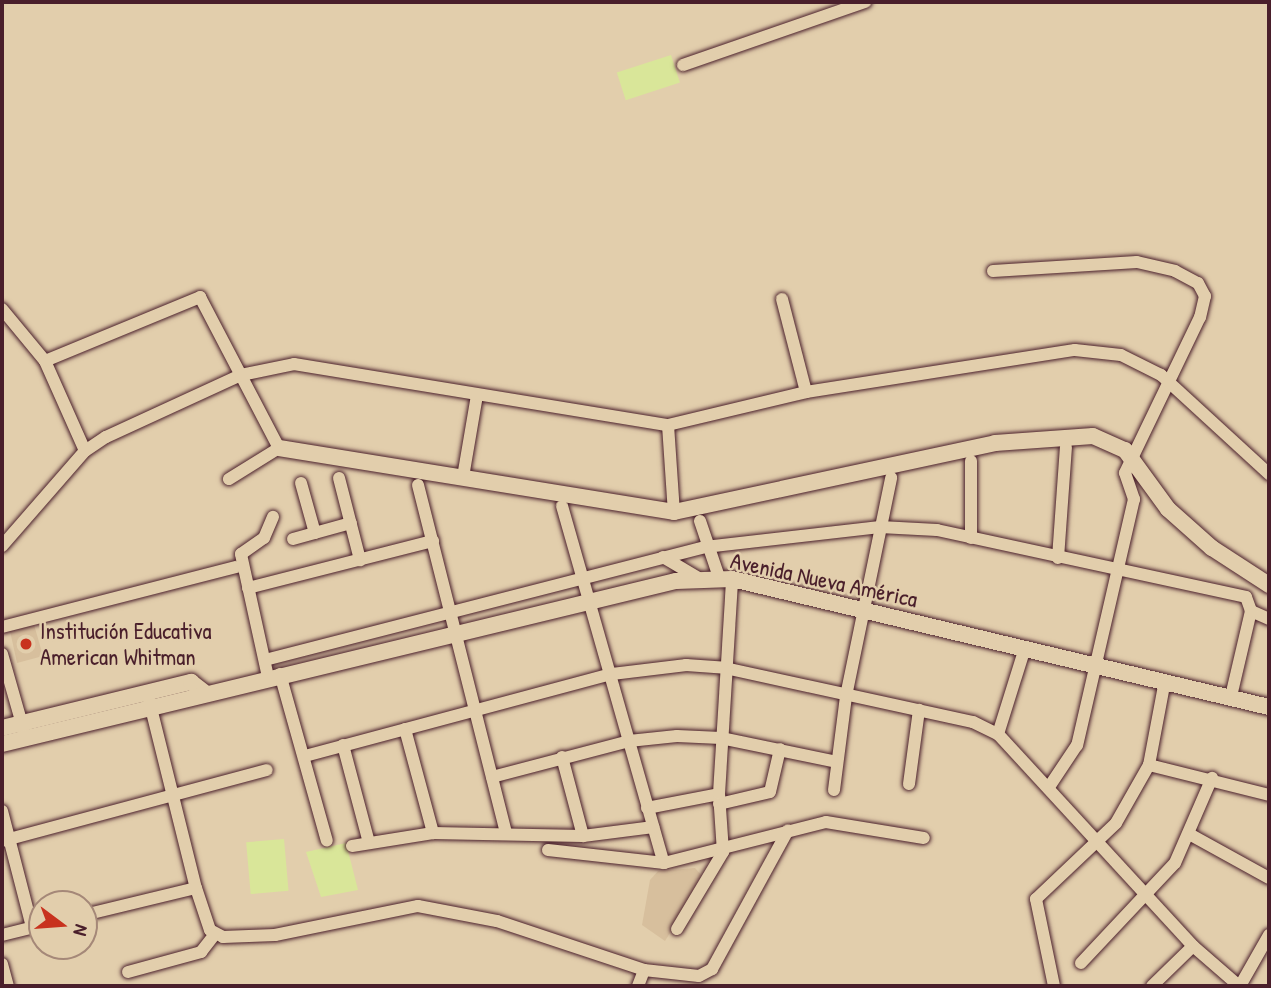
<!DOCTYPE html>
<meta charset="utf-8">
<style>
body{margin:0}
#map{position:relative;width:1271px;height:988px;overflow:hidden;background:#e2ceac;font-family:"Patrick Hand",sans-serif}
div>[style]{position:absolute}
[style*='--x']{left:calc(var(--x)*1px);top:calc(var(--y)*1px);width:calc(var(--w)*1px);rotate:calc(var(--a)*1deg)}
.built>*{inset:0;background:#d7bf9d}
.green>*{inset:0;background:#d9e699;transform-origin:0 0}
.roads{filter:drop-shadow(0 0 2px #4a1f2b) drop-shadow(0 0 2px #4a1f2b)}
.minor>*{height:12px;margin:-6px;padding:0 6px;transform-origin:6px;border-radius:6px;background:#e2ceac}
.tertiary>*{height:16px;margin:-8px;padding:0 8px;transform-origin:8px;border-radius:8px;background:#e2ceac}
.dots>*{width:19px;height:19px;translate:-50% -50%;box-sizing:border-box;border:4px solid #e2ceac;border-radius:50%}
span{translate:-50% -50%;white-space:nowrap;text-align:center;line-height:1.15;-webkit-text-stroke:5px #e2ceac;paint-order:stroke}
.street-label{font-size:23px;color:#4a1f2b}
.poi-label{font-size:23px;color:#4a1f2b}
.left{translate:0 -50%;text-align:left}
.frame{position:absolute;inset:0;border:4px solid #4a1f2b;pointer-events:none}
.north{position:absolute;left:28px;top:890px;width:70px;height:70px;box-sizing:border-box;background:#e2ceac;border:2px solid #a58878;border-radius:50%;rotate:106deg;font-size:19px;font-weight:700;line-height:28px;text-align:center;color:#4a1f2b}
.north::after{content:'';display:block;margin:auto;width:24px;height:32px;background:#c8321e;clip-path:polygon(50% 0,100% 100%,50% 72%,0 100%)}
</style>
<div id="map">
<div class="built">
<div style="clip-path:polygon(33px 621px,43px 656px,17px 663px,10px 631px)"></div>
<div style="clip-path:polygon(695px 868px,704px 878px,665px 941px,642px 925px,650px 880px,658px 871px)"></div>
</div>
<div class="green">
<div style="left:671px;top:55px;width:29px;height:57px;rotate:72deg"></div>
<div style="left:284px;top:839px;width:52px;height:38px;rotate:85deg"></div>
<div style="clip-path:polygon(346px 843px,358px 890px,321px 897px,306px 852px)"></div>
</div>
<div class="roads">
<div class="minor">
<div style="--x:683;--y:65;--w:193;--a:-19.1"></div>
<div style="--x:993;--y:271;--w:144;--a:-3.6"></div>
<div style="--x:1137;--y:262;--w:39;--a:13"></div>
<div style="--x:1175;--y:271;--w:26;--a:28"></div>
<div style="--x:1198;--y:283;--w:15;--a:62"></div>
<div style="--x:1205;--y:296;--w:22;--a:103"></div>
<div style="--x:1200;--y:317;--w:173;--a:115.7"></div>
<div style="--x:1125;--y:473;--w:28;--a:71"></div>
<div style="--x:1134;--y:499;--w:253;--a:103"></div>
<div style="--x:1077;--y:745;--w:50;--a:123.7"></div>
<div style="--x:782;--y:299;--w:96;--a:75.5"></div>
<div style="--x:2;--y:309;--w:67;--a:50.4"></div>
<div style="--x:45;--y:361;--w:98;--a:66"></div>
<div style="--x:45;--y:361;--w:168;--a:-22.4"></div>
<div style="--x:200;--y:297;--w:170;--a:62.4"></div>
<div style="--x:279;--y:448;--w:59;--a:148.2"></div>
<div style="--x:668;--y:425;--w:87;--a:86.1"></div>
<div style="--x:463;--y:477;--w:83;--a:-80.3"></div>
<div style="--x:339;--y:478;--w:85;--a:75.6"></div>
<div style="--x:301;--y:483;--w:52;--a:74.4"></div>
<div style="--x:418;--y:485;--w:360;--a:75.8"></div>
<div style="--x:562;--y:506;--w:371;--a:74.1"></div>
<div style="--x:700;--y:521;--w:62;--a:71.3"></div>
<div style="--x:971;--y:538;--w:77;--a:-90"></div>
<div style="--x:293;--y:539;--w:60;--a:-15.4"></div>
<div style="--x:2;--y:546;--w:126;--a:-48.9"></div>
<div style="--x:85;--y:451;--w:25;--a:-34"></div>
<div style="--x:106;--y:437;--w:149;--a:-24.7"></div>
<div style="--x:241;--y:375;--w:54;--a:-11.7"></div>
<div style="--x:294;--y:364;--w:379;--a:9.3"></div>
<div style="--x:668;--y:425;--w:142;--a:-13.4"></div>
<div style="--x:806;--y:392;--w:272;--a:-8.9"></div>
<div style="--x:1075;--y:350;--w:46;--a:6.2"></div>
<div style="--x:1121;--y:355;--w:45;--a:26.6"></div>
<div style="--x:1161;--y:375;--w:147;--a:42.5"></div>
<div style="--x:663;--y:557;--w:45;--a:30.5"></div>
<div style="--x:1058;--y:558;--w:111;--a:-85.9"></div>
<div style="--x:248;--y:588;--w:191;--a:-14.3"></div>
<div style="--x:1251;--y:611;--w:20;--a:24"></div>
<div style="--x:2;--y:627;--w:242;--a:-14.4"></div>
<div style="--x:2;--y:654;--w:80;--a:74.1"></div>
<div style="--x:265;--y:660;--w:454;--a:-14.4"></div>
<div style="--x:705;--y:547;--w:176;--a:-6.5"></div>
<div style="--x:880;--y:527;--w:57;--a:3"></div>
<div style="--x:937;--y:530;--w:316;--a:12.2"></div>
<div style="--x:1246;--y:597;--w:15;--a:70"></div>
<div style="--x:1251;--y:611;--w:87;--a:103.2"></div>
<div style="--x:280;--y:674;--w:173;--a:74.3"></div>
<div style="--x:268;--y:677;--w:126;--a:-102.4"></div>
<div style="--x:241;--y:554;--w:28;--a:-35"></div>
<div style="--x:264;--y:538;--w:23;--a:-67"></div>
<div style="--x:149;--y:700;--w:194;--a:76"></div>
<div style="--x:196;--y:888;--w:44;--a:71.6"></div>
<div style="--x:210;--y:930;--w:15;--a:28"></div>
<div style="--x:223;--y:937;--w:52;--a:-2.2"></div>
<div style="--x:275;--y:935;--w:146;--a:-11.5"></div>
<div style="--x:418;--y:906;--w:80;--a:10.8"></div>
<div style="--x:497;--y:921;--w:155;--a:18.4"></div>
<div style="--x:644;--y:970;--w:55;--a:6.2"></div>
<div style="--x:699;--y:976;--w:15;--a:-28"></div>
<div style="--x:712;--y:969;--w:158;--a:-61.3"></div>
<div style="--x:405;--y:729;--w:108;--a:74.9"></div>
<div style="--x:998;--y:734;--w:90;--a:-72.6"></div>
<div style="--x:343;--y:745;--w:101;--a:75.1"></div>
<div style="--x:305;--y:756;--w:318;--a:-15"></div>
<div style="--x:612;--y:674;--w:75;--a:-6.9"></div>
<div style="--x:686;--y:665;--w:39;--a:4"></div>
<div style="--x:725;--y:668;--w:254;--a:12.3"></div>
<div style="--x:973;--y:722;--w:28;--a:26"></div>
<div style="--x:998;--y:734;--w:288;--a:47.4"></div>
<div style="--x:1193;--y:946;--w:61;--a:41"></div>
<div style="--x:562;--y:757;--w:82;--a:75.1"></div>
<div style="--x:1149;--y:765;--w:124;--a:14"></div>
<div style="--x:492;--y:777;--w:142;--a:-14.7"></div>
<div style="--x:629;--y:741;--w:48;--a:-5.9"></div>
<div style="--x:677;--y:736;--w:44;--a:2.6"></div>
<div style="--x:721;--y:738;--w:118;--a:11.7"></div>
<div style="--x:909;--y:784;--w:75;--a:-82.3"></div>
<div style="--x:834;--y:790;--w:95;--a:-82.7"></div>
<div style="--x:846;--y:696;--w:223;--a:-78.3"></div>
<div style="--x:719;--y:804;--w:52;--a:-13.2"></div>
<div style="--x:770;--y:792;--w:44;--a:-76.9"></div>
<div style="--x:647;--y:808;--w:73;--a:-11"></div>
<div style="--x:2;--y:811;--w:120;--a:75.5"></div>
<div style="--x:1191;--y:835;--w:89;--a:28.9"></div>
<div style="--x:2;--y:841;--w:274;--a:-15"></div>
<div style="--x:352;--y:846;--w:82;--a:-9.1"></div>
<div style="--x:433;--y:833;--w:150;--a:1.1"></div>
<div style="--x:583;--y:836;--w:71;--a:-7.3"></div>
<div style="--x:548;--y:850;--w:117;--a:6.4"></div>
<div style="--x:664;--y:863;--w:167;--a:-14.2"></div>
<div style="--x:826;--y:822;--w:99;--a:9.3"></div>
<div style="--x:84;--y:915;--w:115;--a:-13.6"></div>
<div style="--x:677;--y:929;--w:90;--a:-59.1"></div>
<div style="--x:723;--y:852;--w:58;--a:-93.9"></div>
<div style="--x:719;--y:794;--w:215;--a:-86.5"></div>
<div style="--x:2;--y:935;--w:41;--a:-14"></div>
<div style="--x:1081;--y:963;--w:137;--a:-46.8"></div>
<div style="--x:1175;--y:863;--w:93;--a:-66.5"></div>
<div style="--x:2;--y:964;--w:23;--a:75"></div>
<div style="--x:128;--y:972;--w:76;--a:-15.3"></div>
<div style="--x:201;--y:952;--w:23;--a:-52"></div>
<div style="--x:638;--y:986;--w:17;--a:-69"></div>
<div style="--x:1054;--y:986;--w:89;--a:-101.7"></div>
<div style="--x:1036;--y:899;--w:110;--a:-43.5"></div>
<div style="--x:1116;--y:823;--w:67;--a:-60.4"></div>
<div style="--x:1149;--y:765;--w:86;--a:-79.3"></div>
<div style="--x:1152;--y:986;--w:57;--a:-44.3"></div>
<div style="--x:1240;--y:986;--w:59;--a:-60.4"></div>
</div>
<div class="tertiary">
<div style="--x:279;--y:448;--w:400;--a:9.2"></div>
<div style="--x:674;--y:512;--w:328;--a:-12.1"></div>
<div style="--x:995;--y:443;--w:98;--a:-4.1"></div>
<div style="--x:1093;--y:436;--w:35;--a:24"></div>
<div style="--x:1125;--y:450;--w:73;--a:53.9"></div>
<div style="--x:1168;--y:509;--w:59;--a:41.6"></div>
<div style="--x:1212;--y:548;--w:68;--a:33"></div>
<div style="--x:2;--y:728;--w:195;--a:-13.7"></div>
<div style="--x:191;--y:682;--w:16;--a:38"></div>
<div style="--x:2;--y:744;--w:693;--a:-13.6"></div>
<div style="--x:676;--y:581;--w:56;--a:-2"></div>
<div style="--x:732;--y:579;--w:552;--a:13.41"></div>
</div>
</div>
<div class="dots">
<div style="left:26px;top:644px;background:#c8321e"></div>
</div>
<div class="street-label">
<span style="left:824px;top:580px;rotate:12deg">Avenida Nueva América</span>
</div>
<div class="poi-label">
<span class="left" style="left:40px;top:644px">Institución Educativa<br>American Whitman</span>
</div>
<div class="frame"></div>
<div class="north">N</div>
</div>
